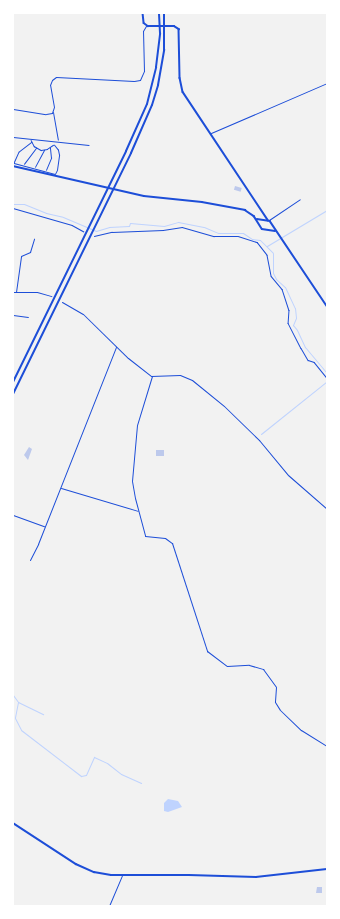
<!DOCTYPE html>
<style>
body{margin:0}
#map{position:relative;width:340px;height:919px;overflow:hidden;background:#f2f2f2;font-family:Montserrat,sans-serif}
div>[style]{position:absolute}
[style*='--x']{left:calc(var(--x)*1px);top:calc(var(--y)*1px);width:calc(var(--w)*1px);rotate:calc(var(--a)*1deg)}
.water>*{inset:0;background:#bfd3fe}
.stream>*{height:1px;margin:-0.5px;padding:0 0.5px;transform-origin:0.5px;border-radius:0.5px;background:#bfd3fe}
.building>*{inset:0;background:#bdc9ec;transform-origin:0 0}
.path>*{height:0.5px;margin:-0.25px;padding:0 0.25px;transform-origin:0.25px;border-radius:0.25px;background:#1d4ed8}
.service>*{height:0.5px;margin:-0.25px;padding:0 0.25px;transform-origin:0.25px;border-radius:0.25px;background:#1d4ed8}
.minor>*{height:1px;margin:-0.5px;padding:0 0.5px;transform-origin:0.5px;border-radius:0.5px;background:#1d4ed8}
.tertiary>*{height:1px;margin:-0.5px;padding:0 0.5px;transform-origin:0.5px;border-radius:0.5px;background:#1d4ed8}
.secondary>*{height:1.5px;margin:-0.75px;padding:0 0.75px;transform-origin:0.75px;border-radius:0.75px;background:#1d4ed8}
.motorway>*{height:2px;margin:-1px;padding:0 1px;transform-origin:1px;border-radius:1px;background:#1d4ed8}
span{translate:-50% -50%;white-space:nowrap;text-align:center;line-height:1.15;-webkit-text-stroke:3.5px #fff;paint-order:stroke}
.frame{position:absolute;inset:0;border:14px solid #fff;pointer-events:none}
</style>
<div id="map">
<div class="water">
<div style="clip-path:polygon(168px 799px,178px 801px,182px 807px,168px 812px,164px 811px,164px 803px)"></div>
</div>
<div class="stream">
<div style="--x:13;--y:204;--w:11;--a:0"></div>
<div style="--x:24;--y:204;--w:24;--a:22"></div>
<div style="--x:46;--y:213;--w:17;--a:13"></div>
<div style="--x:63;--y:217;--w:36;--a:23"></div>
<div style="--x:96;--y:231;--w:14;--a:-17"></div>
<div style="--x:109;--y:227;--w:20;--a:-3"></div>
<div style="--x:129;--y:226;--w:3;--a:-72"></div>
<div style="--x:130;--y:223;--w:34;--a:5"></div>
<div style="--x:164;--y:226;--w:15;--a:-16"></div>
<div style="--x:178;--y:222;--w:26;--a:11"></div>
<div style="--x:204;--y:227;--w:15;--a:23"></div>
<div style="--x:218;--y:233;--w:25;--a:0"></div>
<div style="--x:243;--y:233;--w:11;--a:34"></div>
<div style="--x:252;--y:239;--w:8;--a:7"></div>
<div style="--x:260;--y:240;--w:18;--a:45"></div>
<div style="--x:273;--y:253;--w:20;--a:90"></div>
<div style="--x:273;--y:273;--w:7;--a:63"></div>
<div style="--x:276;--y:279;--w:12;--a:42"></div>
<div style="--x:285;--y:287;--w:23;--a:65"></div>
<div style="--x:295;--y:308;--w:10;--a:84"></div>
<div style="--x:296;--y:318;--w:8;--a:113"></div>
<div style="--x:293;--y:325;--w:6;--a:51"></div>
<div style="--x:297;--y:330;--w:19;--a:65"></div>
<div style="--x:305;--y:347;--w:34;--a:50"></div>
<div style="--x:267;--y:246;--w:70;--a:-31"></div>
<div style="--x:261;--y:434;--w:83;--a:-38.7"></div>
<div style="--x:13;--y:695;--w:9;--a:54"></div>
<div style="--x:18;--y:702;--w:28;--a:26"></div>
<div style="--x:18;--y:702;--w:16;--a:101"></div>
<div style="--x:15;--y:718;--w:13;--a:63"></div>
<div style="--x:21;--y:730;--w:76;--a:37.5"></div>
<div style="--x:81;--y:776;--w:5;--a:-11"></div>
<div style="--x:86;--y:775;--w:20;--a:-66"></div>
<div style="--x:94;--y:757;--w:14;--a:25"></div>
<div style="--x:107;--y:763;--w:18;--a:38"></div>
<div style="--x:121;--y:774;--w:22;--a:24"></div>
</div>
<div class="building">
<div style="left:235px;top:186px;width:7px;height:4px;rotate:16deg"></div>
<div style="clip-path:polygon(29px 447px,32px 449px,28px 460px,24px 455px)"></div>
<div style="left:156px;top:450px;width:8px;height:6px"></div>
<div style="clip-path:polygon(317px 887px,322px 887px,322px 893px,316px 893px)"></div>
</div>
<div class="path">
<div style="--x:13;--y:208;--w:61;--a:16.1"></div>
<div style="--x:72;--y:225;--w:13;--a:29"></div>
<div style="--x:94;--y:236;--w:18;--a:-13"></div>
<div style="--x:112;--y:232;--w:51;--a:-2.2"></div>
<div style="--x:163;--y:230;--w:19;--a:-9"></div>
<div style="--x:182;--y:227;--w:33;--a:16"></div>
<div style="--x:214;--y:236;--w:24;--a:0"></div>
<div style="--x:238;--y:236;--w:20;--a:18"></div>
<div style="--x:257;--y:242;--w:16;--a:52"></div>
<div style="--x:267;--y:255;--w:21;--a:79"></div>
<div style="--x:271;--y:276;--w:17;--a:50"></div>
<div style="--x:282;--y:289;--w:22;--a:72"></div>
<div style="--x:289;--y:310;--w:13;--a:94"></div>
<div style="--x:288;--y:323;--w:28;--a:63"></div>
<div style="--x:301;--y:348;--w:14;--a:60"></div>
<div style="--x:308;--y:360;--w:6;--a:18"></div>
<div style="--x:314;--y:362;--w:21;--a:51"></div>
</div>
<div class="service">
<div style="--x:31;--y:140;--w:7;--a:63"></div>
<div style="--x:34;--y:146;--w:8;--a:30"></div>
<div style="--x:41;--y:150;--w:6;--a:-9"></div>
<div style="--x:47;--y:149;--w:7;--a:-34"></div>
<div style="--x:32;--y:142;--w:16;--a:142"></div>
<div style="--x:19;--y:152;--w:12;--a:114"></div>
<div style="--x:14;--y:163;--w:42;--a:15"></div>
<div style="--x:55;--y:174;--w:4;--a:-63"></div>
<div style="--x:57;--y:170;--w:15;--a:-82"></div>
<div style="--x:59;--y:155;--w:5;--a:-101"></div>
<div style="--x:58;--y:150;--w:6;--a:-129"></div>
<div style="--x:24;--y:164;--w:20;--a:-53"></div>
<div style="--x:35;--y:167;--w:19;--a:-62"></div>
<div style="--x:46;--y:170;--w:13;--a:-67"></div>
<div style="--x:51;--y:158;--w:10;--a:-96"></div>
</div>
<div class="minor">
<div style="--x:13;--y:109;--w:33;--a:9"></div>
<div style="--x:46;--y:114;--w:6;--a:-9"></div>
<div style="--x:52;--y:113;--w:6;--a:-72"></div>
<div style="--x:54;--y:107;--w:22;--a:-100"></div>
<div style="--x:50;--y:85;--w:5;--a:-68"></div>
<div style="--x:52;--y:80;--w:5;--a:-37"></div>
<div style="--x:56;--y:77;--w:78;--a:2.9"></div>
<div style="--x:134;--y:81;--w:6;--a:-9"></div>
<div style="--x:140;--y:80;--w:10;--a:-66"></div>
<div style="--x:144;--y:71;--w:40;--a:-91.4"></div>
<div style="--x:143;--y:31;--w:6;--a:-59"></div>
<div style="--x:53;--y:112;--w:28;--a:80"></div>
<div style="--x:211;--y:133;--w:126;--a:-23.3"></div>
<div style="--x:13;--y:137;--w:76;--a:6"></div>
<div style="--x:269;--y:220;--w:37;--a:-34"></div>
<div style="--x:16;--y:292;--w:36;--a:-82"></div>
<div style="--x:21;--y:256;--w:10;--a:-24"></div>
<div style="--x:30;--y:252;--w:14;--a:-73"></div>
<div style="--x:13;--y:315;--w:15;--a:8"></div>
<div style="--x:61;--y:488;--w:80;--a:16.6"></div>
<div style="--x:13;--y:515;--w:33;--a:20"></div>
<div style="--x:30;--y:560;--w:18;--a:-63"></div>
<div style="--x:38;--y:544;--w:212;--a:-68.4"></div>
<div style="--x:109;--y:906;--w:33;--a:-67"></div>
</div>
<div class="tertiary">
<div style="--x:13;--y:292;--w:24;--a:0"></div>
<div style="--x:37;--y:292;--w:15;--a:16"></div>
<div style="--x:62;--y:302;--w:24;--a:30"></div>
<div style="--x:83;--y:314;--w:63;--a:44.4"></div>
<div style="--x:128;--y:358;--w:29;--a:38"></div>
<div style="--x:151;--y:376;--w:29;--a:-2"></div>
<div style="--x:180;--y:375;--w:13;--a:23"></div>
<div style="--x:192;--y:380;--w:41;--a:39.1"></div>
<div style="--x:224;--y:406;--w:49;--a:44.2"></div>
<div style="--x:259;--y:440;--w:45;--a:50.4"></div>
<div style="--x:288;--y:475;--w:52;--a:41.1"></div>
<div style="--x:152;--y:376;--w:51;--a:107"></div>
<div style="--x:137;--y:425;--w:56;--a:95.1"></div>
<div style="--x:132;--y:481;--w:17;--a:80"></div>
<div style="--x:135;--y:498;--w:39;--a:75"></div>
<div style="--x:145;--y:536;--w:20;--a:6"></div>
<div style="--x:165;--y:538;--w:9;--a:36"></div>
<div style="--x:172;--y:543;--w:114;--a:72"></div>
<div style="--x:207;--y:651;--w:25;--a:37"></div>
<div style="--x:227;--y:666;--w:22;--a:-3"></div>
<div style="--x:249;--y:665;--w:15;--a:16"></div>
<div style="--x:263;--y:669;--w:22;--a:54"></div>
<div style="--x:276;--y:687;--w:15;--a:94"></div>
<div style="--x:275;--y:702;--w:9;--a:58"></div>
<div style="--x:280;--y:710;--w:29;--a:44"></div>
<div style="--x:301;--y:730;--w:31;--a:32"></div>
</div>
<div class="secondary">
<div style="--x:143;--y:13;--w:10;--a:84"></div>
<div style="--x:144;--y:23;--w:5;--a:37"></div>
<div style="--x:148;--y:26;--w:26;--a:0"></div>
<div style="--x:174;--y:26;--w:6;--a:31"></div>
<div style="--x:179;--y:29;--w:49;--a:88.8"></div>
<div style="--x:180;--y:78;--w:14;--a:78"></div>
<div style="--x:183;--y:92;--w:154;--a:56.4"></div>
<div style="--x:13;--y:166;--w:134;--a:12.9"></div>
<div style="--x:144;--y:196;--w:58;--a:5.9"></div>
<div style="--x:202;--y:202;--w:44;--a:10.5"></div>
<div style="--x:245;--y:210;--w:11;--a:34"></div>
<div style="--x:254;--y:216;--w:15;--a:58"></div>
<div style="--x:262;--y:229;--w:13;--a:9"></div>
<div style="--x:257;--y:219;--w:13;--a:9"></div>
<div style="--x:270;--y:221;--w:102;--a:56.2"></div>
<div style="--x:13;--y:823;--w:75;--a:33.1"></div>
<div style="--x:76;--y:864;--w:20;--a:24"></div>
<div style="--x:94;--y:872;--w:17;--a:10"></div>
<div style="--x:111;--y:875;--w:78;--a:0"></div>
<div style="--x:189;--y:875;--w:67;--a:1.7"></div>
<div style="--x:256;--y:877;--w:71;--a:-6.4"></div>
</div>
<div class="motorway">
<div style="--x:13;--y:382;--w:257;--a:-63.9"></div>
<div style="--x:126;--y:151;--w:51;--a:-65.9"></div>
<div style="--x:147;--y:104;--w:38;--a:-76"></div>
<div style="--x:156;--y:67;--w:34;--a:-83"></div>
<div style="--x:160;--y:33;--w:20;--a:-93"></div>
<div style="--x:13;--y:394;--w:268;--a:-63.9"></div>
<div style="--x:131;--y:153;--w:52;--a:-66.4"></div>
<div style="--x:152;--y:105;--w:21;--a:-73"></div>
<div style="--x:158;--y:85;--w:36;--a:-80"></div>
<div style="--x:164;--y:50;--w:37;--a:-90"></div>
</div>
<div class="frame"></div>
</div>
